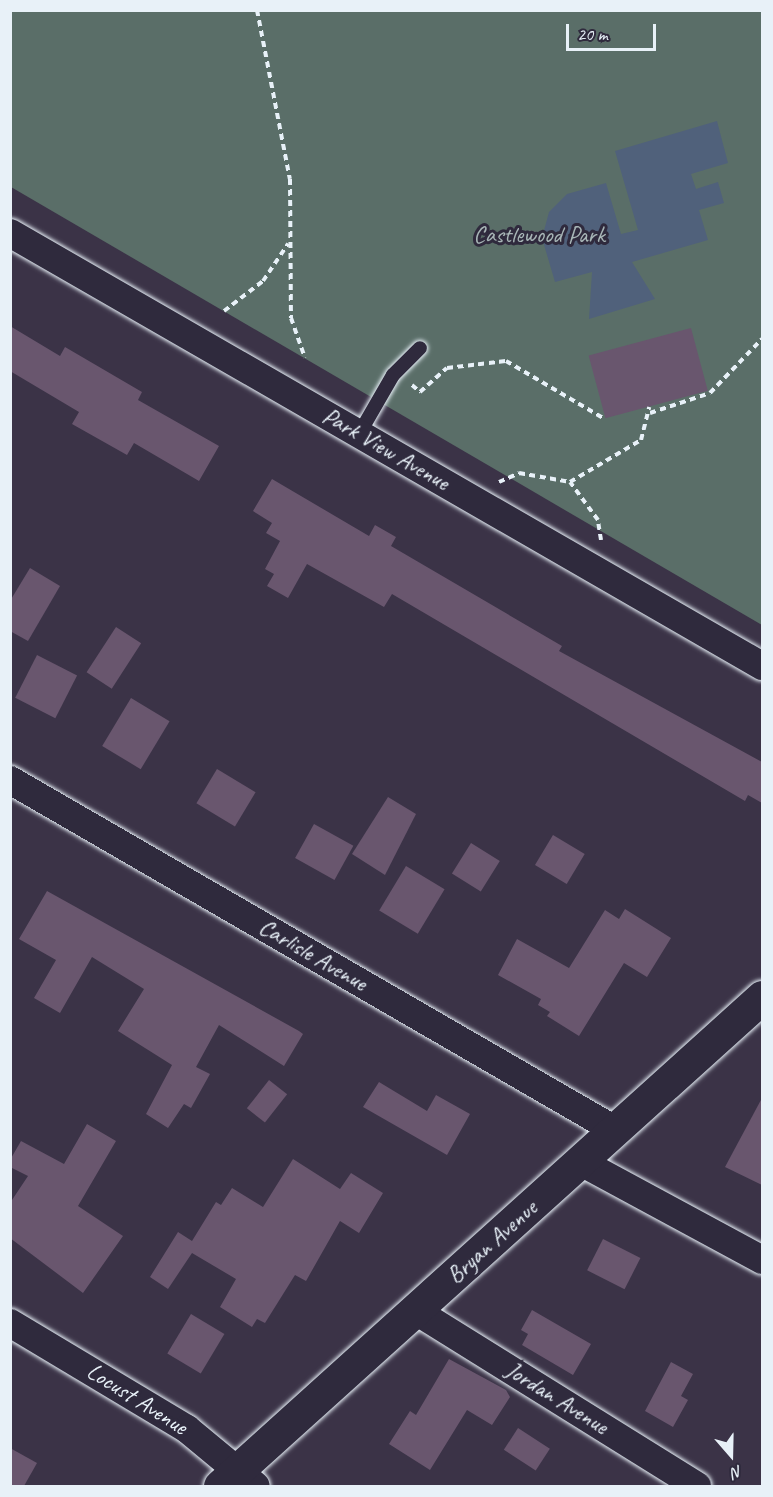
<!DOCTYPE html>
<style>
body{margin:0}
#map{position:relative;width:773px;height:1497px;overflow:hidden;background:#3b3347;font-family:Caveat,sans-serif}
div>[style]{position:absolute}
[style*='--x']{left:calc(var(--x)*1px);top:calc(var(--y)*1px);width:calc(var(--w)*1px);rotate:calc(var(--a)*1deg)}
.green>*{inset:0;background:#5a6e68}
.water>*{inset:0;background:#50617b}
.building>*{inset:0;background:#69566e;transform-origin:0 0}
.path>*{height:4px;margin-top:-2px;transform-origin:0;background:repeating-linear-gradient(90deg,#e8f1f8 0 6px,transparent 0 10.5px)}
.roads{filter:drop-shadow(0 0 2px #e8f1f8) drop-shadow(0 0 2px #e8f1f8)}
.service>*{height:14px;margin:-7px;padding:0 7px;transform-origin:7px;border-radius:7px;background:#2f2a3d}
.minor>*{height:28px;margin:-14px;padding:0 14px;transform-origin:14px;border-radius:14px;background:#2f2a3d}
.tertiary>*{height:33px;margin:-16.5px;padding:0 16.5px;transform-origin:16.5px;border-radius:16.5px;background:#2f2a3d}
span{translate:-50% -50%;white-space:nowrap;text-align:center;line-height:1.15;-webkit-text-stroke:6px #2f2a3d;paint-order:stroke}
.park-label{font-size:24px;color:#a8b6b7}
.street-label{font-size:24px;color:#e8f1f8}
.frame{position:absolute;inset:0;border:12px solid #e8f1f8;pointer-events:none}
.north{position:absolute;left:701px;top:1425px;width:60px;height:60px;-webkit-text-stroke:4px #2f2a3d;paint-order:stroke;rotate:160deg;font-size:16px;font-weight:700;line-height:24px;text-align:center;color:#e8f1f8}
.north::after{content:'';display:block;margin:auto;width:21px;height:27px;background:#e8f1f8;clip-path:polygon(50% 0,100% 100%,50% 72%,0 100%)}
.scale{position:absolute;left:566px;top:24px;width:90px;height:27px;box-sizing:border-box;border:3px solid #e8f1f8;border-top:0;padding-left:8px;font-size:18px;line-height:21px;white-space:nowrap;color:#e8f1f8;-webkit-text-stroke:4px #2f2a3d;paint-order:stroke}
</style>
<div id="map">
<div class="green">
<div style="clip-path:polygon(11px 11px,762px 11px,762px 625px,11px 187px)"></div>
</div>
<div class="water">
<div style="clip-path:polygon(717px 121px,728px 163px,691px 174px,696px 189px,718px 182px,724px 203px,699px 210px,708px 240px,632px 262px,655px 299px,589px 319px,592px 272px,555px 282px,542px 238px,549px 212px,567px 194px,606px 183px,621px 234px,638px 230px,615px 151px)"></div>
</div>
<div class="building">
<div style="clip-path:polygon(10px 326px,60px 356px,65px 347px,142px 392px,138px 400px,219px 446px,199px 481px,134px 443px,127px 455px,72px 424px,79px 412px,10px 371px)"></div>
<div style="left:691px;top:328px;width:65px;height:106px;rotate:75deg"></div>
<div style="clip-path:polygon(272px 479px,369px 536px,375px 525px,396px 537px,391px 546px,562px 646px,559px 651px,762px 762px,762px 803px,748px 795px,745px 801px,392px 594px,384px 607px,307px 564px,288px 598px,267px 586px,274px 574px,265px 569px,280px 541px,266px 533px,272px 523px,253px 511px)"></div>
<div style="clip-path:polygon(30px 568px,60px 586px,28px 641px,10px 631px,10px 601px)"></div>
<div style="left:116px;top:627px;width:30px;height:54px;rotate:33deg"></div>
<div style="left:37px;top:655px;width:45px;height:48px;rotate:27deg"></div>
<div style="left:131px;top:698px;width:45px;height:56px;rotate:31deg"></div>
<div style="left:217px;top:769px;width:45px;height:40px;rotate:31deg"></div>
<div style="clip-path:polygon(388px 797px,416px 814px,385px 875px,352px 854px)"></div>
<div style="left:314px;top:824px;width:45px;height:39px;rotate:29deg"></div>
<div style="left:553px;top:835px;width:37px;height:35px;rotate:31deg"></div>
<div style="left:471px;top:843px;width:34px;height:36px;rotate:32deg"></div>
<div style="left:406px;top:866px;width:45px;height:52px;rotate:31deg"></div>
<div style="clip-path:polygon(47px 891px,299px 1031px,303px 1034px,284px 1066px,219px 1025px,196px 1067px,210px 1074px,191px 1108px,184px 1104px,168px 1128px,146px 1114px,172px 1065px,118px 1031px,144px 989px,92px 957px,60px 1013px,34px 998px,56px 960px,19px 939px)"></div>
<div style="clip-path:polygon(625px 909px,671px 938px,647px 977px,624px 963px,579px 1036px,547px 1016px,550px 1012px,538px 1005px,541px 999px,498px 975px,517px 939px,569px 968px,605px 910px,619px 919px)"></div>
<div style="left:269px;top:1080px;width:23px;height:36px;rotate:38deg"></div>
<div style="clip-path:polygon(379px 1082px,427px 1111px,436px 1095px,470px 1114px,447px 1155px,363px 1107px)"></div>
<div style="clip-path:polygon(762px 1098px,762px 1185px,725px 1167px)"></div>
<div style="clip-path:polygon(87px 1124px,116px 1141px,78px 1206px,123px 1236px,83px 1293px,10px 1238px,10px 1203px,28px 1176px,10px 1167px,10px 1160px,21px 1141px,64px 1164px)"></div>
<div style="clip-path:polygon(293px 1159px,340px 1189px,351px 1173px,383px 1193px,359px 1233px,340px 1221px,306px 1281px,295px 1275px,265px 1323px,257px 1319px,252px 1327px,220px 1307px,236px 1279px,192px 1253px,168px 1289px,150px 1277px,178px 1232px,192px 1241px,216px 1202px,221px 1205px,232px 1188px,263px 1207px)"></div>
<div style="left:603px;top:1239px;width:42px;height:35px;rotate:27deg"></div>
<div style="clip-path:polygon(532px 1310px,591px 1344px,573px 1375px,522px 1345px,528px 1334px,521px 1330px)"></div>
<div style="left:191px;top:1314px;width:39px;height:46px;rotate:31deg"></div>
<div style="clip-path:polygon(449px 1359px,506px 1390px,510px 1397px,492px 1425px,467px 1410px,430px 1470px,389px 1444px,410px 1411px,416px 1415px)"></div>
<div style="clip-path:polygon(671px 1362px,693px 1374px,681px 1396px,688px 1400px,673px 1427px,645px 1411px)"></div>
<div style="left:518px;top:1428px;width:38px;height:26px;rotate:33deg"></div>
<div style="clip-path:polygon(10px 1448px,37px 1463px,24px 1486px,10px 1486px)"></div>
</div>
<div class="path">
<div style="--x:257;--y:10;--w:172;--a:79"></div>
<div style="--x:290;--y:179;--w:139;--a:89.6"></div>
<div style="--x:291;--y:318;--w:42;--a:70.7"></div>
<div style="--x:224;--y:311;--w:49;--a:-37.6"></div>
<div style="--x:263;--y:281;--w:45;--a:-56"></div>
<div style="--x:412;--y:385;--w:11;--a:41"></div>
<div style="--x:420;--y:392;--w:36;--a:-42"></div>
<div style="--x:447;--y:368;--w:59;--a:-6.8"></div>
<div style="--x:506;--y:361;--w:115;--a:30.4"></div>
<div style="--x:650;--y:413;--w:63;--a:-18.4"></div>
<div style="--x:710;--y:393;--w:75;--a:-46.1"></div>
<div style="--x:499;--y:482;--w:22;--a:-24"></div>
<div style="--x:519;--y:473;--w:52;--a:10"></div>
<div style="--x:601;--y:540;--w:20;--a:-99"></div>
<div style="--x:598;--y:520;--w:47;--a:-126.4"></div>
<div style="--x:570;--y:482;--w:82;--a:-30.6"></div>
<div style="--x:641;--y:440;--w:34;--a:-76"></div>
</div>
<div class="roads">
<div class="service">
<div style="--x:359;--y:434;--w:68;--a:-60"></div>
<div style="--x:393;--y:375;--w:38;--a:-45"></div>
</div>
<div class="minor">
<div style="--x:10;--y:233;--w:868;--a:29.93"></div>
<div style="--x:10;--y:780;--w:699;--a:30.05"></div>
<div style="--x:581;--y:1162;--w:206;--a:28.4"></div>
<div style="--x:416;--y:1311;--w:331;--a:31.9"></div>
<div style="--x:10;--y:1323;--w:206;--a:30.9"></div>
<div style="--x:187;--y:1429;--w:89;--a:39.6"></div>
</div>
<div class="tertiary">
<div style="--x:220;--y:1486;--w:730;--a:-42.06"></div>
</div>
</div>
<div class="park-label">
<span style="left:539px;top:235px">Castlewood Park</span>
</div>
<div class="street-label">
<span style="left:386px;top:449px;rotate:30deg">Park View Avenue</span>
<span style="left:313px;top:955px;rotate:30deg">Carlisle Avenue</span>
<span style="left:492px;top:1242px;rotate:-42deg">Bryan Avenue</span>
<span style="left:557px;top:1398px;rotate:32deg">Jordan Avenue</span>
<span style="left:137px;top:1399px;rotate:32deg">Locust Avenue</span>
</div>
<div class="frame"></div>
<div class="north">N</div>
<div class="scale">20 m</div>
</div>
